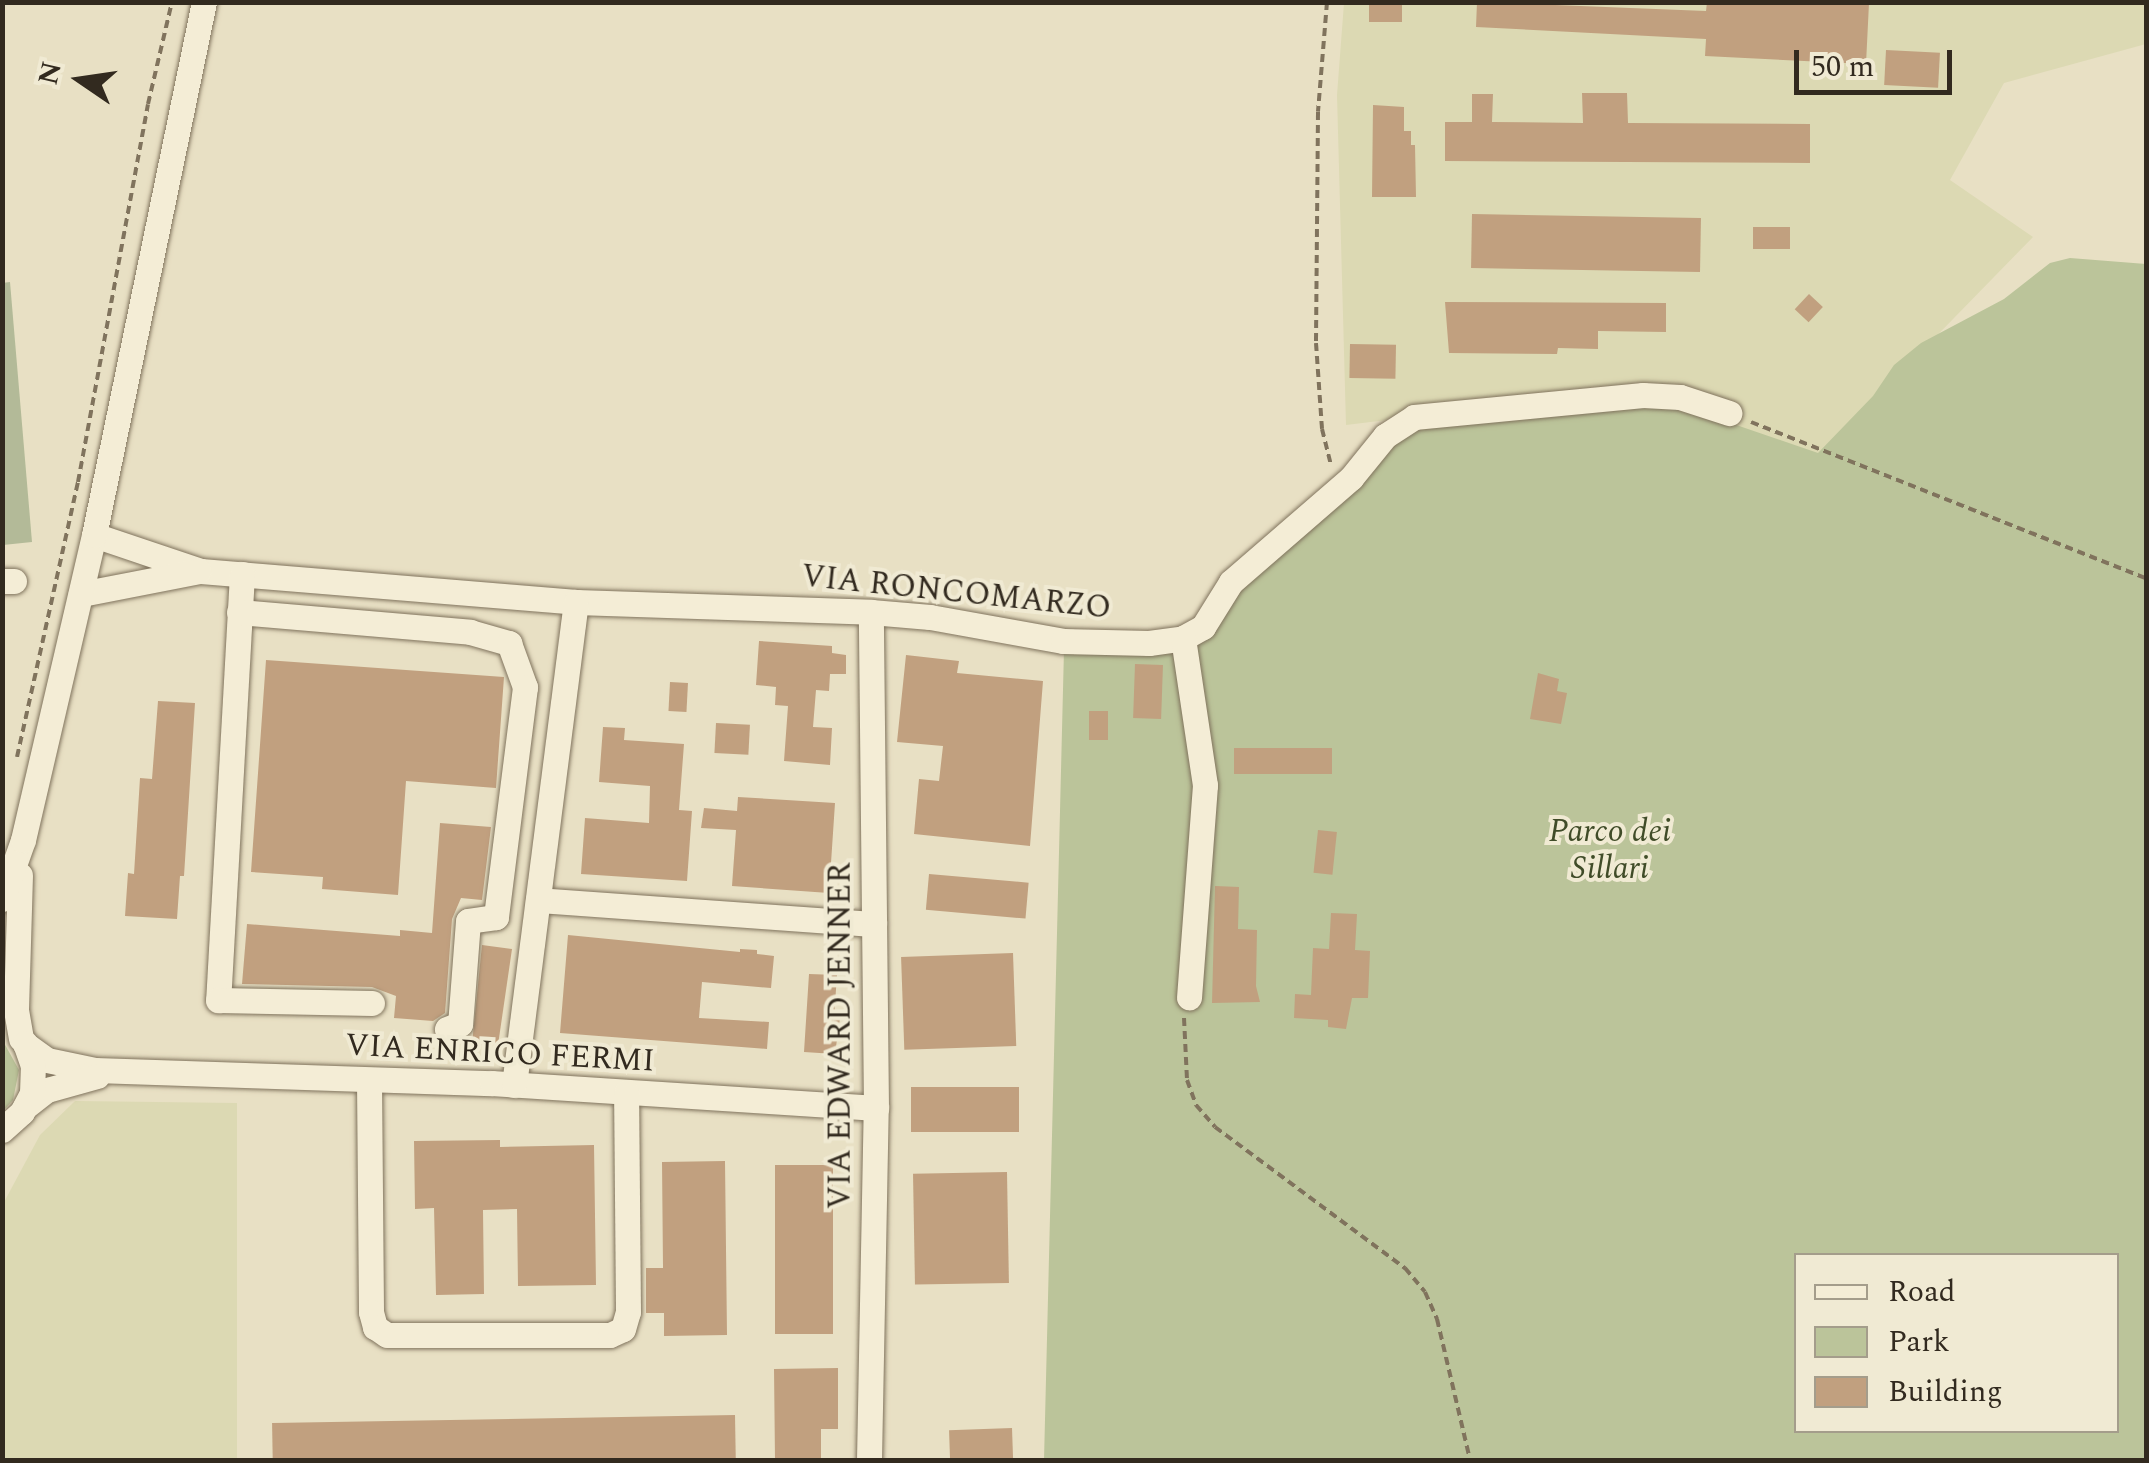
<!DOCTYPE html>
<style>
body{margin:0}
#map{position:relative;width:2149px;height:1463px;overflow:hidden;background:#e8e0c4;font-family:Spectral,serif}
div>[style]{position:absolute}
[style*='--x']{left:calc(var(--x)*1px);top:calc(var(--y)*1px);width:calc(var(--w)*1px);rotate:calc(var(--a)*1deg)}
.farmland>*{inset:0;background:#dcd9b3}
.green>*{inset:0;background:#bbc49a}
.cemetery>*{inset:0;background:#b3ba98}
.building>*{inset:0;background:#c1a07f;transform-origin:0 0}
.path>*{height:4px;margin-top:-2px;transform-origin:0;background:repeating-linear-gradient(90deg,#80735d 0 8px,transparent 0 13px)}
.roads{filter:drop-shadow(0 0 2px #80735d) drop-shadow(0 0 2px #80735d)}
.minor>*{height:25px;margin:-12.5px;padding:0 12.5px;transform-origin:12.5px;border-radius:12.5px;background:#f4edd6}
span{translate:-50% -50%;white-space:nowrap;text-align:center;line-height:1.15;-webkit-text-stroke:8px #f0ead3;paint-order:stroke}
.street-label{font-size:32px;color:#322a1f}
.park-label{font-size:32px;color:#404c28;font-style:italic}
.frame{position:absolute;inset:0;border:5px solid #322a1f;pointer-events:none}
.legend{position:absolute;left:1794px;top:1253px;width:325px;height:180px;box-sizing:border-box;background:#f0ead3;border:2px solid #a49d8b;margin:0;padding:12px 18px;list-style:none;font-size:30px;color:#322a1f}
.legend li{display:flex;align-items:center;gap:20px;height:50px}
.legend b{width:50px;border:2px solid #a49d8b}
.north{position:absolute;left:30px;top:30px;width:100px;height:100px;-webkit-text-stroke:8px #f0ead3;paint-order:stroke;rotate:283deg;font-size:28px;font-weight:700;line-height:40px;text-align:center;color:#322a1f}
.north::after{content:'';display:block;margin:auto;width:35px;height:45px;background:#322a1f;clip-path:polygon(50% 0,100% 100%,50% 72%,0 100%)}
.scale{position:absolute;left:1794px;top:50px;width:158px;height:45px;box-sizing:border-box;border:5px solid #322a1f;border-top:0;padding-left:12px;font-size:30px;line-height:35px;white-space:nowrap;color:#322a1f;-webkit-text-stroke:8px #f0ead3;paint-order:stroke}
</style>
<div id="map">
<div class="farmland">
<div style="clip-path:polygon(1344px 3px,2146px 3px,2146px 44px,2004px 83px,1950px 180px,2033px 237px,1915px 358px,1832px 467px,1642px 389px,1346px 425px,1337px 95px)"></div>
<div style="clip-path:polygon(75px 1101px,237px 1103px,237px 1460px,3px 1460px,3px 1204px,40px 1135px)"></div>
</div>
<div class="green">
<div style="clip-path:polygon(evenodd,2070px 258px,2146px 264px,2146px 1460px,1044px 1460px,1064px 649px,1181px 647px,1237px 586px,1389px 442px,1415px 424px,1641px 402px,1678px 405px,1818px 453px,1873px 396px,1894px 365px,1921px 343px,2004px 299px,2050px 263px,2070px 258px,1796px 1256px,2116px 1256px,2116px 1430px,1796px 1430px,1796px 1256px)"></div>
<div style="clip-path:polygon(3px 1041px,19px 1070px,13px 1100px,3px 1111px)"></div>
</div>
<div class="cemetery">
<div style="clip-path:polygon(10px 282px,32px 542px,3px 545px,2px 283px)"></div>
</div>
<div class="building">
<div style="left:1369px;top:2px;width:33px;height:20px"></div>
<div style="clip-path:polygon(1477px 2px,1706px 11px,1707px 2px,1869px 3px,1866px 64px,1705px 56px,1706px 39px,1476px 27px)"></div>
<div style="left:1886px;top:50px;width:54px;height:35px;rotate:3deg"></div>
<div style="clip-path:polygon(1582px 93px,1627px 93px,1628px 123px,1810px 124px,1810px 163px,1445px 161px,1445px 122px,1472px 122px,1472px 94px,1493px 94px,1492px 122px,1583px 123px)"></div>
<div style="clip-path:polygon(1373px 105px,1404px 107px,1404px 131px,1411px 131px,1411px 145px,1415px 145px,1416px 197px,1372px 197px)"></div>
<div style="left:1472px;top:214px;width:229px;height:54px;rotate:1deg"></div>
<div style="left:1753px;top:227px;width:37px;height:22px"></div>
<div style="left:1809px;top:294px;width:19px;height:21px;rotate:43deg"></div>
<div style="clip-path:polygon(1445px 302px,1666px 303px,1666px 332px,1598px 331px,1598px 349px,1558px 348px,1557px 354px,1449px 353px)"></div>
<div style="left:1350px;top:344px;width:46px;height:34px;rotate:1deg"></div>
<div style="clip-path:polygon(759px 641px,832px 646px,832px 653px,846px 655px,846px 674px,830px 674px,829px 691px,816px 690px,813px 727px,832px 728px,830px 765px,784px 761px,788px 706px,775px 705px,776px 687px,756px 685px)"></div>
<div style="clip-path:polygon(906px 655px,959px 661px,957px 673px,1043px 681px,1030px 846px,914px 834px,919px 779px,939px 781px,943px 746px,897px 742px)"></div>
<div style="clip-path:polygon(266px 660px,504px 677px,496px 788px,406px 781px,398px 895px,322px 889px,323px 877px,251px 872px)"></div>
<div style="left:1135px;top:664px;width:28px;height:54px;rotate:2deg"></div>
<div style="clip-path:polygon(1538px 673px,1559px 679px,1557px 691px,1567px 693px,1561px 724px,1530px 719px)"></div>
<div style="left:670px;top:682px;width:18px;height:29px;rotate:3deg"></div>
<div style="clip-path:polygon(158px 701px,195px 703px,184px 876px,180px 876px,177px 919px,125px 916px,128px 873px,134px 874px,140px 778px,152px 779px)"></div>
<div style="left:1089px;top:711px;width:19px;height:29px"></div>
<div style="left:716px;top:723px;width:34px;height:30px;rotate:3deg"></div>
<div style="clip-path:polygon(603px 727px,625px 728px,624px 740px,684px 744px,679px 810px,692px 811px,687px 881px,581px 874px,585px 818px,649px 823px,650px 786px,599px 782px)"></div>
<div style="left:1234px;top:748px;width:98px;height:26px"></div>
<div style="clip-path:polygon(738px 797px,835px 803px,829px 893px,732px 886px,736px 830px,701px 828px,704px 808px,737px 811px)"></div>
<div style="clip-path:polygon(440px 823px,491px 827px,482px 900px,461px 898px,452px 919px,445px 1013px,433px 1021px,394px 1018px,396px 996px,372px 987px,242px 984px,247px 924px,400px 936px,400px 930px,432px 933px)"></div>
<div style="left:1318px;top:830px;width:19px;height:43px;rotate:6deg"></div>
<div style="left:929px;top:874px;width:100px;height:36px;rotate:5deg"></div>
<div style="clip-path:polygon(1215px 886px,1239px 887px,1238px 929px,1257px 930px,1256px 986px,1260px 1002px,1212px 1003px)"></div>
<div style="clip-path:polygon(1331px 913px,1357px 914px,1355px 950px,1370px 951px,1368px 998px,1352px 998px,1346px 1029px,1328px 1027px,1328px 1020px,1294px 1018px,1295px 994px,1311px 995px,1313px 948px,1329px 949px)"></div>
<div style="clip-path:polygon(568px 935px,740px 952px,740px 949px,757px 950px,757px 954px,774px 956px,771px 988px,702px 982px,699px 1018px,769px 1022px,767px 1049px,560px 1033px)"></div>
<div style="clip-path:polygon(482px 945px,512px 949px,498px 1045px,472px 1044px)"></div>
<div style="left:1013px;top:953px;width:93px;height:112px;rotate:88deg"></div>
<div style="clip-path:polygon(809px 974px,837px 975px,834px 1018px,840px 1018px,835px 1054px,804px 1052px)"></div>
<div style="left:911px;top:1087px;width:108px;height:45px"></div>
<div style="clip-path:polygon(500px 1140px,500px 1147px,594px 1145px,596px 1285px,518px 1286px,517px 1209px,483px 1210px,484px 1294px,436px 1295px,434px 1208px,415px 1209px,414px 1141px)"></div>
<div style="clip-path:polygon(725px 1161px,727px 1335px,664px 1336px,664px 1313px,646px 1313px,646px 1268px,663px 1268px,662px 1162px)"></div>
<div style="left:775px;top:1165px;width:58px;height:169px"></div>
<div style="left:1007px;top:1172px;width:111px;height:94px;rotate:89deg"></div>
<div style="clip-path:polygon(838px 1368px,838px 1429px,821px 1429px,821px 1460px,775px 1460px,774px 1369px)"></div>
<div style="left:735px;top:1415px;width:45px;height:463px;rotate:89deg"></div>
<div style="left:1012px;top:1428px;width:32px;height:63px;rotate:88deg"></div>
</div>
<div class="path">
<div style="--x:1327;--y:2;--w:110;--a:94.7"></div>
<div style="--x:1318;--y:112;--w:231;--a:90.5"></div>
<div style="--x:1316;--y:343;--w:86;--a:86"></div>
<div style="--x:1322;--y:429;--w:38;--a:76"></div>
<div style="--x:1751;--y:422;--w:425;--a:21.6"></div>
<div style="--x:17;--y:757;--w:282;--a:-77.5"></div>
<div style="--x:78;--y:482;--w:384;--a:-79.5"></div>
<div style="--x:148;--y:104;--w:105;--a:-76.8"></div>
<div style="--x:1184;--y:1018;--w:62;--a:87.2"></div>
<div style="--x:1187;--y:1080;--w:27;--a:70"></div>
<div style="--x:1196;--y:1105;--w:29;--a:49"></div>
<div style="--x:1215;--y:1127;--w:237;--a:36.6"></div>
<div style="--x:1405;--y:1268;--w:31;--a:50"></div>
<div style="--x:1425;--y:1292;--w:30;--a:66"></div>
<div style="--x:1437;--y:1319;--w:145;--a:76.8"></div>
</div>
<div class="roads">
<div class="minor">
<div style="--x:94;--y:535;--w:113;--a:18.6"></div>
<div style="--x:201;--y:571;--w:376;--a:4.7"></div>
<div style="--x:576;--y:602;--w:295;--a:1.9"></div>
<div style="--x:871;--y:612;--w:59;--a:4.8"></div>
<div style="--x:930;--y:617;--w:135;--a:10.2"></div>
<div style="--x:1063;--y:641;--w:86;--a:1.3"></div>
<div style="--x:1149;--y:643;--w:34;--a:-8"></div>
<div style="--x:1183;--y:638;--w:23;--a:-29"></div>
<div style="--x:1203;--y:627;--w:53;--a:-58.1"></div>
<div style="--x:1231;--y:582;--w:159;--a:-40.9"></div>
<div style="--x:1351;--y:478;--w:54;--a:-51"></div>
<div style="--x:1385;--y:436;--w:35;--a:-33"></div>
<div style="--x:1414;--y:417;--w:230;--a:-5.5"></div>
<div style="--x:1643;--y:395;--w:37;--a:3"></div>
<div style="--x:1680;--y:397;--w:52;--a:18.1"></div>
<div style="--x:242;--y:574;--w:427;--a:93.2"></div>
<div style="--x:218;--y:1000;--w:154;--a:1.1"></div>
<div style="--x:2;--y:581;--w:12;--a:0"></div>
<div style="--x:81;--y:594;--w:120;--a:-11"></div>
<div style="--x:239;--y:612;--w:232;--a:4.9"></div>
<div style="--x:470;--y:632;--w:41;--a:15.8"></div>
<div style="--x:509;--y:643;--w:47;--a:70"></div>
<div style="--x:525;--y:687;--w:232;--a:97.2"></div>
<div style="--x:496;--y:917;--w:28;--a:172"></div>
<div style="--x:468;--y:921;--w:103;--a:94.4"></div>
<div style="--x:460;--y:1024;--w:14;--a:159"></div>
<div style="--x:1183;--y:638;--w:149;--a:81.5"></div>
<div style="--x:1205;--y:785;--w:213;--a:94.3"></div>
<div style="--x:20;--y:875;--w:135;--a:91.7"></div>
<div style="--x:16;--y:1010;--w:29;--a:80"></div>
<div style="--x:2;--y:899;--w:63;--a:-70.4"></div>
<div style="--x:23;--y:840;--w:313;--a:-76.9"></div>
<div style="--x:94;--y:535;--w:544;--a:-78.34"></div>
<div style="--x:538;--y:900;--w:337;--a:4.1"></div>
<div style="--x:25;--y:1044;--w:27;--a:36"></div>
<div style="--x:47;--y:1060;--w:49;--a:11.8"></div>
<div style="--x:95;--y:1070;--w:397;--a:1.9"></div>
<div style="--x:492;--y:1083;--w:385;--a:3.7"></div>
<div style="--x:369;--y:1080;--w:232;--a:89.5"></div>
<div style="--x:371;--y:1312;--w:16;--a:75"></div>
<div style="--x:375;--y:1327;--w:14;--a:34"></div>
<div style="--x:387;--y:1335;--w:223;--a:0"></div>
<div style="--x:610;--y:1335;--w:14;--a:-25"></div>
<div style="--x:623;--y:1329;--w:18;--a:-74"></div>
<div style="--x:628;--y:1312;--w:220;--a:-90.5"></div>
<div style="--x:514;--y:1085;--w:487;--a:-82.7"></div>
<div style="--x:25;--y:1107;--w:28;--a:-38"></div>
<div style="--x:47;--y:1090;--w:52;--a:-15.6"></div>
<div style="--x:2;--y:1130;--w:27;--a:-42"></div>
<div style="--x:22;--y:1112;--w:21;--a:-62"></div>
<div style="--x:32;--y:1093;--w:27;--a:-88"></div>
<div style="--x:33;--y:1066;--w:24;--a:-109"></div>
<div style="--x:869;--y:1460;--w:352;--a:-88.9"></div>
<div style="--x:876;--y:1108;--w:496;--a:-90.6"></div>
</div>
</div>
<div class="street-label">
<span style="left:956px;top:593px;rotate:6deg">VIA RONCOMARZO</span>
<span style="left:841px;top:1036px;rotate:-90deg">VIA EDWARD JENNER</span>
<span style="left:500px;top:1054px;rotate:3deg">VIA ENRICO FERMI</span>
</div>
<div class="park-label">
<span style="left:1610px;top:851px">Parco dei<br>Sillari</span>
</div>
<div class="frame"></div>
<ul class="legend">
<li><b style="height:12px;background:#f4edd6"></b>Road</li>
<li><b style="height:28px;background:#bbc49a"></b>Park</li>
<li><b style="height:28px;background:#c1a07f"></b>Building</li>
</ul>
<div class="north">N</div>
<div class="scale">50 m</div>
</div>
